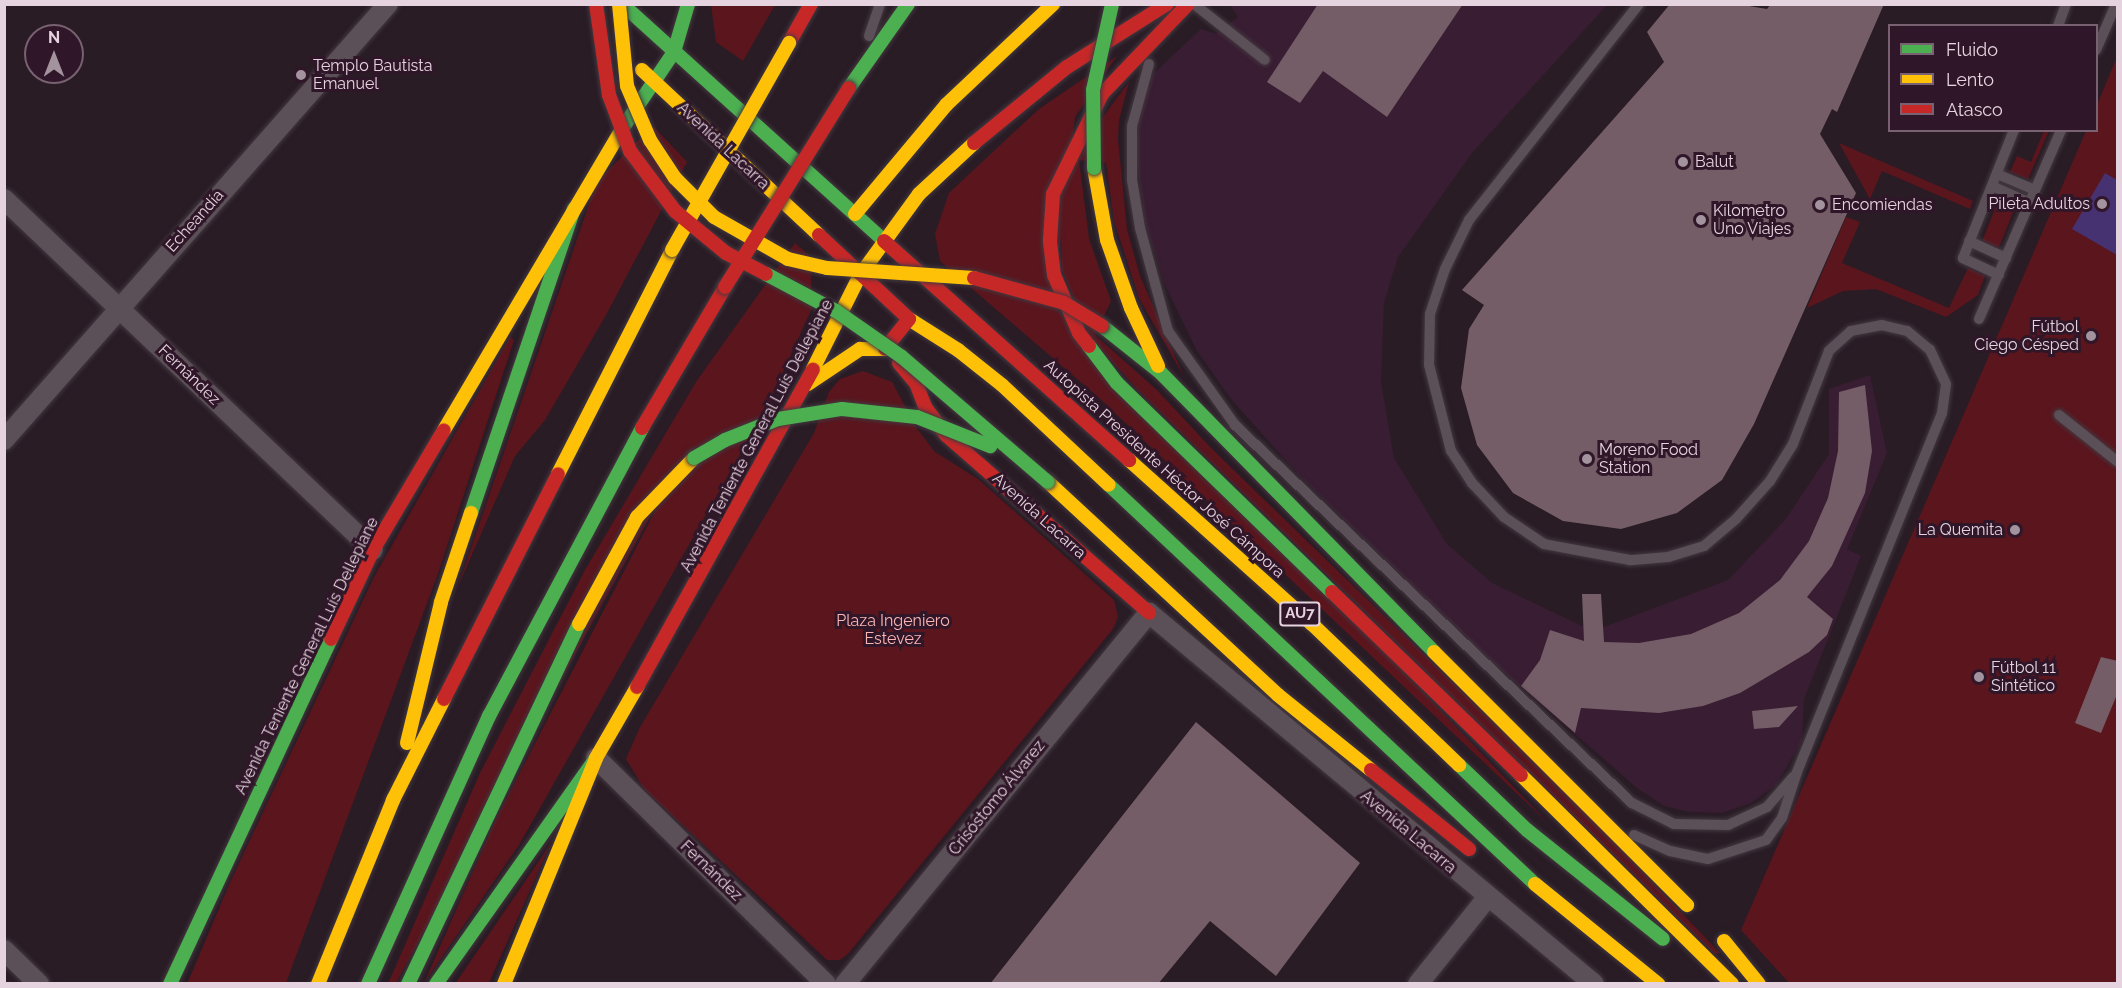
<!DOCTYPE html>
<meta charset="utf-8">
<style>
body{margin:0}
#map{position:relative;width:2122px;height:988px;overflow:hidden;background:#291c25;font-family:Raleway,sans-serif}
div>[style]{position:absolute}
[style*='--x']{left:calc(var(--x)*1px);top:calc(var(--y)*1px);width:calc(var(--w)*1px);rotate:calc(var(--a)*1deg)}
.built>*{inset:0;background:#391d32}
.green>*{inset:0;background:#5b151d;transform-origin:0 0}
.water>*{inset:0;background:#463171}
.building>*{inset:0;background:#745d66}
.roads{filter:drop-shadow(0 0 2px #433840) drop-shadow(0 0 2px #433840)}
.lane>*{height:10px;margin:-5px;padding:0 5px;transform-origin:5px;border-radius:5px;background:#5b5057}
.street>*{height:20px;margin:-10px;padding:0 10px;transform-origin:10px;border-radius:10px;background:#5b5057}
.fast>*{height:14px;margin:-7px;padding:0 7px;transform-origin:7px;border-radius:7px;background:#4caf50}
.slow>*{height:14px;margin:-7px;padding:0 7px;transform-origin:7px;border-radius:7px;background:#ffc107}
.jam>*{height:14px;margin:-7px;padding:0 7px;transform-origin:7px;border-radius:7px;background:#c62828}
.bridges{filter:drop-shadow(0 0 2px #433840) drop-shadow(0 0 2px #433840)}
.fast-bridge>*{height:14px;margin:-7px;padding:0 7px;transform-origin:7px;border-radius:7px;background:#4caf50}
.slow-bridge>*{height:14px;margin:-7px;padding:0 7px;transform-origin:7px;border-radius:7px;background:#ffc107}
.jam-bridge>*{height:14px;margin:-7px;padding:0 7px;transform-origin:7px;border-radius:7px;background:#c62828}
.dots>*{width:16px;height:16px;translate:-50% -50%;box-sizing:border-box;border:3px solid #2f1628;border-radius:50%}
span{translate:-50% -50%;white-space:nowrap;text-align:center;line-height:1.15;-webkit-text-stroke:6px #2f1628;paint-order:stroke}
.shield-label span{padding:2px 4px;background:#2f1628;border:2px solid;border-radius:4px;-webkit-text-stroke-width:0}
.shield-label{font-size:15px;color:#e5d3df;font-weight:700}
.poi-label{font-size:16px;color:#e5d3df}
.left{translate:0 -50%;text-align:left}
.right{translate:-100% -50%;text-align:right}
.street-label{font-size:16px;color:#e5d3df}
.park-label{font-size:16px;color:#fdb4b2}
.frame{position:absolute;inset:0;border:6px solid #e5d3df;pointer-events:none}
.legend{position:absolute;left:1888px;top:24px;width:210px;height:108px;box-sizing:border-box;background:#2f1628;border:2px solid #786271;margin:0;padding:8px 10px;list-style:none;font-size:18px;color:#e5d3df}
.legend li{display:flex;align-items:center;gap:12px;height:30px}
.legend b{width:30px;border:2px solid #786271}
.north{position:absolute;left:24px;top:24px;width:60px;height:60px;box-sizing:border-box;background:#2f1628;border:2px solid #786271;border-radius:50%;rotate:0deg;font-size:16px;font-weight:700;line-height:24px;text-align:center;color:#e5d3df}
.north::after{content:'';display:block;margin:auto;width:21px;height:27px;background:#a3939e;clip-path:polygon(50% 0,100% 100%,50% 72%,0 100%)}
</style>
<div id="map">
<div class="built">
<div style="clip-path:polygon(1230px 5px,1607px 5px,1472px 153px,1398px 257px,1384px 303px,1381px 382px,1394px 458px,1447px 544px,1492px 583px,1582px 626px,1604px 627px,1728px 580px,1785px 520px,1829px 454px,1829px 389px,1870px 375px,1887px 453px,1847px 549px,1861px 556px,1804px 699px,1802px 741px,1776px 785px,1751px 803px,1722px 813px,1689px 812px,1664px 806px,1637px 788px,1474px 646px,1298px 474px,1230px 398px,1197px 351px,1164px 283px,1145px 221px,1136px 156px,1139px 111px,1153px 74px,1201px 29px,1216px 34px,1238px 17px)"></div>
</div>
<div class="green">
<div style="clip-path:polygon(711px 5px,775px 5px,743px 61px,716px 42px)"></div>
<div style="clip-path:polygon(1117px 56px,1075px 117px,1053px 305px,1549px 824px,1098px 397px,940px 261px,935px 234px,949px 193px,1039px 109px)"></div>
<div style="clip-path:polygon(2117px 57px,2117px 983px,1789px 983px,1741px 930px,2086px 131px,2096px 130px,2097px 105px)"></div>
<div style="clip-path:polygon(1129px 82px,1119px 120px,1118px 139px,1127px 229px,1140px 276px,1184px 377px,1139px 298px,1114px 221px,1106px 163px,1079px 160px,1089px 239px,1111px 301px,1095px 335px,1157px 390px,1210px 447px,1578px 804px,1720px 953px,1715px 954px,1139px 391px,1090px 337px,1062px 269px,1060px 203px,1076px 153px)"></div>
<div style="clip-path:polygon(653px 126px,687px 162px,606px 315px,545px 420px,515px 456px,457px 589px,597px 181px)"></div>
<div style="clip-path:polygon(2044px 131px,2049px 131px,2028px 179px,2010px 172px,2017px 156px,2031px 162px)"></div>
<div style="clip-path:polygon(1839px 143px,1973px 201px,1970px 209px,1882px 171px,1870px 199px)"></div>
<div style="left:1999px;top:199px;width:18px;height:45px;rotate:22deg"></div>
<div style="clip-path:polygon(1846px 217px,1860px 222px,1842px 263px,1949px 308px,1968px 268px,1985px 276px,1978px 295px,1946px 317px,1876px 289px,1843px 291px,1807px 308px)"></div>
<div style="clip-path:polygon(795px 243px,810px 256px,812px 308px,768px 405px,519px 845px,424px 983px,496px 819px,686px 451px,396px 983px,388px 984px,480px 773px,585px 570px,696px 382px)"></div>
<div style="clip-path:polygon(510px 337px,514px 340px,439px 571px,286px 983px,187px 984px,231px 880px,374px 577px)"></div>
<div style="clip-path:polygon(863px 371px,892px 382px,918px 430px,935px 452px,978px 479px,1114px 600px,1118px 617px,1113px 629px,848px 954px,840px 960px,827px 960px,644px 789px,626px 759px,639px 729px,814px 433px,829px 392px,840px 379px)"></div>
<div style="clip-path:polygon(551px 843px,489px 983px,455px 984px)"></div>
</div>
<div class="water">
<div style="clip-path:polygon(2105px 173px,2117px 180px,2117px 255px,2072px 229px)"></div>
</div>
<div class="building">
<div style="clip-path:polygon(1318px 4px,1463px 4px,1387px 117px,1323px 71px,1300px 103px,1267px 82px)"></div>
<div style="clip-path:polygon(1670px 4px,1737px 4px,1767px 9px,1771px 4px,1884px 4px,1837px 112px,1832px 109px,1820px 134px,1856px 193px,1754px 424px,1722px 480px,1677px 513px,1621px 529px,1563px 521px,1513px 493px,1477px 445px,1461px 388px,1469px 329px,1484px 305px,1462px 290px,1664px 62px,1647px 32px)"></div>
<div style="clip-path:polygon(1865px 385px,1872px 451px,1865px 493px,1832px 566px,1807px 597px,1833px 619px,1827px 635px,1809px 652px,1740px 693px,1703px 706px,1659px 713px,1581px 708px,1575px 733px,1521px 686px,1540px 660px,1550px 630px,1584px 641px,1582px 594px,1601px 594px,1604px 642px,1639px 643px,1691px 634px,1739px 613px,1780px 580px,1809px 541px,1828px 498px,1838px 451px,1839px 392px)"></div>
<div style="clip-path:polygon(2101px 657px,2118px 661px,2118px 692px,2101px 733px,2075px 723px)"></div>
<div style="clip-path:polygon(1798px 706px,1779px 727px,1754px 729px,1752px 711px)"></div>
<div style="clip-path:polygon(1196px 722px,1360px 863px,1276px 976px,1210px 921px,1158px 984px,990px 984px)"></div>
</div>
<div class="roads">
<div class="lane">
<div style="--x:1194;--y:4;--w:90;--a:38.3"></div>
<div style="--x:2058;--y:26;--w:23;--a:-70"></div>
<div style="--x:869;--y:36;--w:34;--a:-71"></div>
<div style="--x:2096;--y:50;--w:50;--a:-66.5"></div>
<div style="--x:1149;--y:64;--w:64;--a:105.3"></div>
<div style="--x:1132;--y:126;--w:54;--a:90"></div>
<div style="--x:1132;--y:180;--w:49;--a:80.5"></div>
<div style="--x:1140;--y:228;--w:107;--a:74.8"></div>
<div style="--x:1168;--y:331;--w:115;--a:54.5"></div>
<div style="--x:1235;--y:425;--w:548;--a:43.6"></div>
<div style="--x:1632;--y:803;--w:47;--a:26.6"></div>
<div style="--x:1674;--y:824;--w:54;--a:1.1"></div>
<div style="--x:1728;--y:825;--w:43;--a:-24.8"></div>
<div style="--x:1767;--y:807;--w:40;--a:-49"></div>
<div style="--x:1997;--y:174;--w:41;--a:22.8"></div>
<div style="--x:1992;--y:186;--w:42;--a:24.1"></div>
<div style="--x:1969;--y:241;--w:41;--a:24.7"></div>
<div style="--x:1999;--y:275;--w:40;--a:-155"></div>
<div style="--x:1963;--y:258;--w:138;--a:-68.3"></div>
<div style="--x:1979;--y:319;--w:206;--a:-66.5"></div>
<div style="--x:2059;--y:415;--w:75;--a:38.5"></div>
<div style="--x:1634;--y:835;--w:39;--a:24"></div>
<div style="--x:1670;--y:851;--w:39;--a:12"></div>
<div style="--x:1708;--y:859;--w:61;--a:-18.1"></div>
<div style="--x:1766;--y:840;--w:27;--a:-54"></div>
<div style="--x:1782;--y:818;--w:48;--a:-71.9"></div>
<div style="--x:1797;--y:772;--w:387;--a:-68"></div>
<div style="--x:1942;--y:413;--w:29;--a:-82"></div>
<div style="--x:1946;--y:384;--w:38;--a:-115"></div>
<div style="--x:1930;--y:350;--w:30;--a:-140"></div>
<div style="--x:1907;--y:331;--w:26;--a:-167"></div>
<div style="--x:1882;--y:325;--w:32;--a:169"></div>
<div style="--x:1851;--y:331;--w:30;--a:138"></div>
<div style="--x:1829;--y:351;--w:100;--a:111.2"></div>
<div style="--x:1793;--y:444;--w:44;--a:121.9"></div>
<div style="--x:1770;--y:481;--w:51;--a:131.8"></div>
<div style="--x:1736;--y:519;--w:42;--a:139.8"></div>
<div style="--x:1704;--y:546;--w:38;--a:163"></div>
<div style="--x:1668;--y:557;--w:38;--a:175"></div>
<div style="--x:1630;--y:560;--w:87;--a:-169.5"></div>
<div style="--x:1544;--y:544;--w:48;--a:-146"></div>
<div style="--x:1504;--y:517;--w:47;--a:-133.3"></div>
<div style="--x:1472;--y:483;--w:38;--a:-123"></div>
<div style="--x:1451;--y:451;--w:89;--a:-104.3"></div>
<div style="--x:1429;--y:365;--w:51;--a:-88.9"></div>
<div style="--x:1430;--y:314;--w:47;--a:-71.6"></div>
<div style="--x:1445;--y:269;--w:55;--a:-63.9"></div>
<div style="--x:1469;--y:220;--w:275;--a:-51.8"></div>
</div>
<div class="street">
<div style="--x:4;--y:199;--w:509;--a:43.57"></div>
<div style="--x:4;--y:440;--w:581;--a:-48.63"></div>
<div style="--x:596;--y:758;--w:322;--a:44.5"></div>
<div style="--x:4;--y:950;--w:49;--a:44.2"></div>
<div style="--x:845;--y:984;--w:480;--a:-50.7"></div>
<div style="--x:1149;--y:613;--w:579;--a:39.82"></div>
<div style="--x:1418;--y:984;--w:110;--a:-51.3"></div>
</div>
<div class="fast">
<div style="--x:622;--y:4;--w:353;--a:42.1"></div>
<div style="--x:849;--y:88;--w:103;--a:-54.9"></div>
<div style="--x:622;--y:129;--w:93;--a:-56"></div>
<div style="--x:674;--y:52;--w:50;--a:-73.7"></div>
<div style="--x:1102;--y:326;--w:75;--a:38.5"></div>
<div style="--x:1161;--y:373;--w:390;--a:45.6"></div>
<div style="--x:1089;--y:346;--w:46;--a:52.9"></div>
<div style="--x:1117;--y:383;--w:300;--a:44.2"></div>
<div style="--x:1109;--y:485;--w:584;--a:43.13"></div>
<div style="--x:471;--y:513;--w:321;--a:-71.3"></div>
<div style="--x:1459;--y:765;--w:94;--a:43.7"></div>
<div style="--x:1527;--y:830;--w:174;--a:38.7"></div>
<div style="--x:170;--y:984;--w:381;--a:-65"></div>
<div style="--x:368;--y:984;--w:294;--a:-65.7"></div>
<div style="--x:489;--y:716;--w:326;--a:-62"></div>
<div style="--x:408;--y:984;--w:399;--a:-64.6"></div>
<div style="--x:436;--y:984;--w:277;--a:-54.7"></div>
</div>
<div class="slow">
<div style="--x:642;--y:70;--w:242;--a:43"></div>
<div style="--x:1094;--y:168;--w:73;--a:79.8"></div>
<div style="--x:1107;--y:240;--w:72;--a:70.6"></div>
<div style="--x:1131;--y:308;--w:64;--a:65"></div>
<div style="--x:855;--y:214;--w:143;--a:-50.1"></div>
<div style="--x:947;--y:104;--w:146;--a:-43.3"></div>
<div style="--x:909;--y:319;--w:58;--a:32.3"></div>
<div style="--x:958;--y:350;--w:56;--a:38.5"></div>
<div style="--x:1002;--y:385;--w:146;--a:43.1"></div>
<div style="--x:813;--y:369;--w:105;--a:-63.4"></div>
<div style="--x:860;--y:275;--w:100;--a:-53.9"></div>
<div style="--x:919;--y:194;--w:75;--a:-42.8"></div>
<div style="--x:808;--y:384;--w:63;--a:-33.9"></div>
<div style="--x:860;--y:349;--w:25;--a:0"></div>
<div style="--x:444;--y:430;--w:350;--a:-59.4"></div>
<div style="--x:1129;--y:460;--w:246;--a:41.9"></div>
<div style="--x:1312;--y:624;--w:204;--a:43.8"></div>
<div style="--x:558;--y:474;--w:251;--a:-63"></div>
<div style="--x:1048;--y:482;--w:313;--a:42.8"></div>
<div style="--x:1278;--y:695;--w:119;--a:38.9"></div>
<div style="--x:579;--y:624;--w:122;--a:-61.5"></div>
<div style="--x:637;--y:517;--w:82;--a:-46"></div>
<div style="--x:1434;--y:652;--w:358;--a:45"></div>
<div style="--x:407;--y:743;--w:145;--a:-76.4"></div>
<div style="--x:441;--y:602;--w:94;--a:-71.4"></div>
<div style="--x:1521;--y:775;--w:297;--a:44.7"></div>
<div style="--x:1535;--y:884;--w:159;--a:39.1"></div>
<div style="--x:1724;--y:941;--w:55;--a:50.9"></div>
<div style="--x:318;--y:984;--w:199;--a:-67.8"></div>
<div style="--x:393;--y:800;--w:113;--a:-63.2"></div>
<div style="--x:504;--y:984;--w:244;--a:-67.8"></div>
<div style="--x:596;--y:758;--w:82;--a:-60"></div>
</div>
<div class="jam">
<div style="--x:789;--y:43;--w:45;--a:-60.6"></div>
<div style="--x:974;--y:143;--w:120;--a:-39.3"></div>
<div style="--x:1067;--y:67;--w:118;--a:-32.2"></div>
<div style="--x:819;--y:235;--w:123;--a:43"></div>
<div style="--x:909;--y:319;--w:38;--a:129"></div>
<div style="--x:884;--y:241;--w:329;--a:41.8"></div>
<div style="--x:1089;--y:346;--w:16;--a:-128"></div>
<div style="--x:1079;--y:333;--w:63;--a:-113.3"></div>
<div style="--x:1054;--y:275;--w:35;--a:-97"></div>
<div style="--x:1050;--y:240;--w:46;--a:-86.3"></div>
<div style="--x:1053;--y:194;--w:111;--a:-63.9"></div>
<div style="--x:1102;--y:94;--w:124;--a:-46.3"></div>
<div style="--x:899;--y:363;--w:26;--a:50"></div>
<div style="--x:916;--y:383;--w:26;--a:69"></div>
<div style="--x:925;--y:407;--w:35;--a:53"></div>
<div style="--x:946;--y:435;--w:270;--a:41.2"></div>
<div style="--x:642;--y:428;--w:164;--a:-59.5"></div>
<div style="--x:1332;--y:592;--w:263;--a:44.1"></div>
<div style="--x:331;--y:639;--w:98;--a:-64.7"></div>
<div style="--x:373;--y:550;--w:139;--a:-59.4"></div>
<div style="--x:637;--y:687;--w:363;--a:-61"></div>
<div style="--x:444;--y:699;--w:252;--a:-63.1"></div>
<div style="--x:1371;--y:770;--w:126;--a:38.9"></div>
</div>
</div>
<div class="bridges">
<div class="fast-bridge">
<div style="--x:1094;--y:168;--w:78;--a:-90.7"></div>
<div style="--x:1093;--y:90;--w:88;--a:-77.5"></div>
<div style="--x:766;--y:274;--w:79;--a:27.9"></div>
<div style="--x:836;--y:311;--w:80;--a:34.9"></div>
<div style="--x:902;--y:357;--w:192;--a:40.6"></div>
<div style="--x:694;--y:458;--w:36;--a:-30"></div>
<div style="--x:725;--y:440;--w:57;--a:-21.6"></div>
<div style="--x:778;--y:419;--w:65;--a:-8.9"></div>
<div style="--x:842;--y:409;--w:75;--a:6.1"></div>
<div style="--x:917;--y:417;--w:79;--a:21.7"></div>
</div>
<div class="slow-bridge">
<div style="--x:619;--y:4;--w:82;--a:84.4"></div>
<div style="--x:627;--y:86;--w:59;--a:66.9"></div>
<div style="--x:650;--y:140;--w:45;--a:56.7"></div>
<div style="--x:675;--y:178;--w:55;--a:45"></div>
<div style="--x:714;--y:217;--w:85;--a:29.6"></div>
<div style="--x:788;--y:259;--w:40;--a:13"></div>
<div style="--x:827;--y:268;--w:147;--a:3.9"></div>
<div style="--x:672;--y:250;--w:238;--a:-60.5"></div>
</div>
<div class="jam-bridge">
<div style="--x:596;--y:4;--w:92;--a:81.9"></div>
<div style="--x:609;--y:95;--w:60;--a:69.4"></div>
<div style="--x:630;--y:151;--w:75;--a:53.1"></div>
<div style="--x:675;--y:211;--w:66;--a:39.5"></div>
<div style="--x:726;--y:253;--w:45;--a:27.7"></div>
<div style="--x:974;--y:278;--w:93;--a:15.5"></div>
<div style="--x:1064;--y:303;--w:44;--a:31.2"></div>
<div style="--x:725;--y:287;--w:234;--a:-58.1"></div>
</div>
</div>
<div class="dots">
<div style="left:301px;top:75px;background:#a3939e"></div>
<div style="left:1683px;top:162px;background:#a3939e"></div>
<div style="left:2102px;top:204px;background:#a3939e"></div>
<div style="left:1820px;top:205px;background:#a3939e"></div>
<div style="left:1701px;top:220px;background:#a3939e"></div>
<div style="left:2091px;top:336px;background:#a3939e"></div>
<div style="left:1587px;top:459px;background:#a3939e"></div>
<div style="left:2015px;top:530px;background:#a3939e"></div>
<div style="left:1979px;top:677px;background:#a3939e"></div>
</div>
<div class="shield-label">
<span style="left:1300px;top:614px">AU7</span>
</div>
<div class="poi-label">
<span class="left" style="left:313px;top:75px">Templo Bautista<br>Emanuel</span>
<span class="left" style="left:1695px;top:162px">Balut</span>
<span class="right" style="left:2090px;top:204px">Pileta Adultos</span>
<span class="left" style="left:1832px;top:205px">Encomiendas</span>
<span class="left" style="left:1713px;top:220px">Kilometro<br>Uno Viajes</span>
<span class="right" style="left:2079px;top:336px">Fútbol<br>Ciego Césped</span>
<span class="left" style="left:1599px;top:459px">Moreno Food<br>Station</span>
<span class="right" style="left:2003px;top:530px">La Quemita</span>
<span class="left" style="left:1991px;top:677px">Fútbol 11<br>Sintético</span>
</div>
<div class="street-label">
<span style="left:723px;top:146px;rotate:43deg">Avenida Lacarra</span>
<span style="left:195px;top:221px;rotate:-48deg">Echeandía</span>
<span style="left:189px;top:375px;rotate:44deg">Fernández</span>
<span style="left:757px;top:436px;rotate:-62deg">Avenida Teniente General Luís Dellepiane</span>
<span style="left:1164px;top:469px;rotate:42deg">Autopista Presidente Héctor José Cámpora</span>
<span style="left:1039px;top:516px;rotate:42deg">Avenida Lacarra</span>
<span style="left:307px;top:656px;rotate:-64deg">Avenida Teniente General Luís Dellepiane</span>
<span style="left:997px;top:798px;rotate:-51deg">Crisóstomo Álvarez</span>
<span style="left:1408px;top:832px;rotate:40deg">Avenida Lacarra</span>
<span style="left:711px;top:871px;rotate:44deg">Fernández</span>
</div>
<div class="park-label">
<span style="left:893px;top:630px">Plaza Ingeniero<br>Estevez</span>
</div>
<div class="frame"></div>
<ul class="legend">
<li><b style="height:8px;background:#4caf50"></b>Fluido</li>
<li><b style="height:8px;background:#ffc107"></b>Lento</li>
<li><b style="height:8px;background:#c62828"></b>Atasco</li>
</ul>
<div class="north">N</div>
</div>
